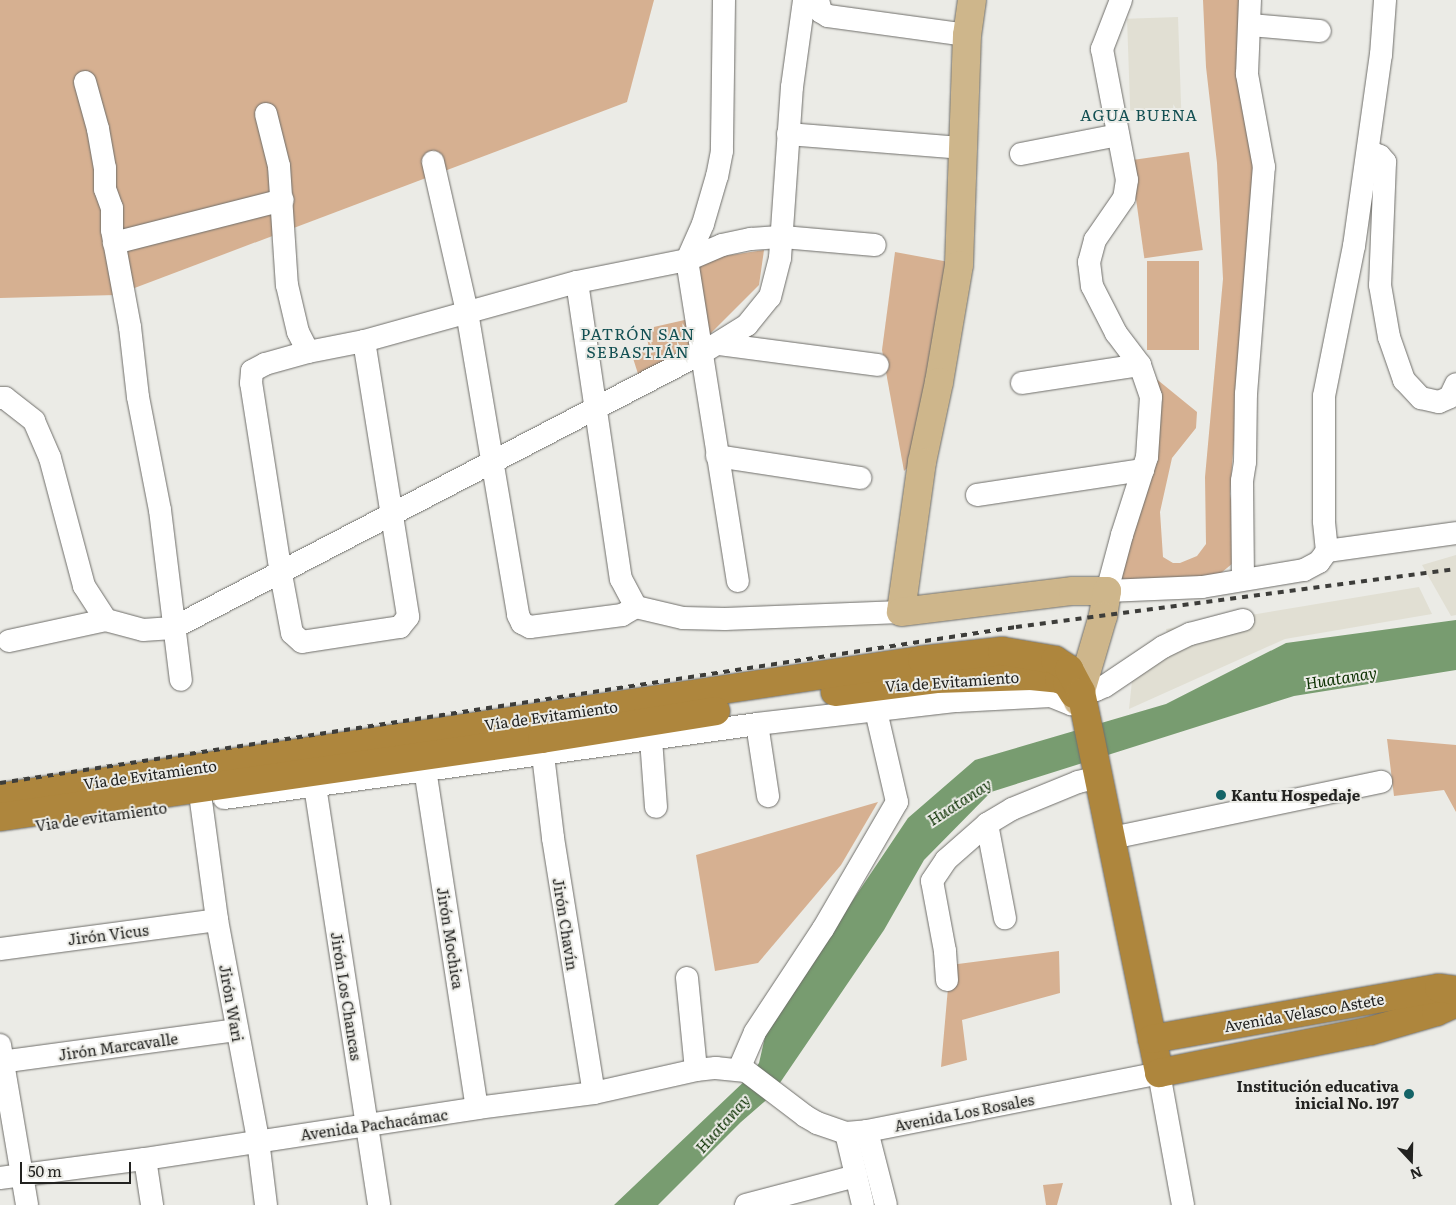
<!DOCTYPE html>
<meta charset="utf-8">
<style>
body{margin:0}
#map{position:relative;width:1456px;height:1205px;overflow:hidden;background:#ebebe6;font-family:Literata,serif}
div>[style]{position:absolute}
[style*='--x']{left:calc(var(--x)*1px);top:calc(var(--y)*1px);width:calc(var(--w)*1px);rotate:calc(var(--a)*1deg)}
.built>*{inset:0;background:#e1dfd3;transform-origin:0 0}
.green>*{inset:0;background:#d6b091;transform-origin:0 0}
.water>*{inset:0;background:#789c70}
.roads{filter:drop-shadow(0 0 1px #6f6e6a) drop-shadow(0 0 1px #6f6e6a)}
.minor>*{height:22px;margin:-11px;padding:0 11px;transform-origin:11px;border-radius:11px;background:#fff}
.major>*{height:28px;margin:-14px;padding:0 14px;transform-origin:14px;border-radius:14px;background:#ceb68b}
.highway>*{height:28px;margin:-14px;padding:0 14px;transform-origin:14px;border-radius:14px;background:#ae863d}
.rail>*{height:4px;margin-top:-2px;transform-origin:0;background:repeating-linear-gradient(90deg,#3d3d3a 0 6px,transparent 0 12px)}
.dots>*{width:14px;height:14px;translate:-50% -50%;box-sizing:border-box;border:2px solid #ebebe6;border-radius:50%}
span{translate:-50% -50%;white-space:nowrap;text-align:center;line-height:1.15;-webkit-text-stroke:4px #ebebe6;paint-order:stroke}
.street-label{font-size:15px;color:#222220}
.poi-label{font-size:15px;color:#222220;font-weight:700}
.left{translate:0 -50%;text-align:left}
.right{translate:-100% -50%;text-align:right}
.neighbourhood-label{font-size:16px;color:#124f52;letter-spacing:1px}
.water-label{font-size:16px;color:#0d3203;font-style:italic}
.north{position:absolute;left:1386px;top:1135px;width:50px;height:50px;-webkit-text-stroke:4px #ebebe6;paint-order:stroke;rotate:159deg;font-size:14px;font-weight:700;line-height:20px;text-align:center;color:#222220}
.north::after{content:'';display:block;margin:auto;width:18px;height:22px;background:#222220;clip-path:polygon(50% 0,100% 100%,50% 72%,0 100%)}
.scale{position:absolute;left:20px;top:1162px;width:111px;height:22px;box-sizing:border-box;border:2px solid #222220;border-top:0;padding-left:6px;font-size:15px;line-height:18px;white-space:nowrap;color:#222220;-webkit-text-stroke:4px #ebebe6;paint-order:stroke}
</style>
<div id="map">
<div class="built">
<div style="left:1178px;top:17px;width:92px;height:51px;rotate:88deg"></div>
<div style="clip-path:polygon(1456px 555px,1456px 615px,1451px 616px,1422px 565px)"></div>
<div style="clip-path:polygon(1419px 587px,1432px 614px,1285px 639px,1129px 709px,1134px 662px,1171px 649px,1166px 629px)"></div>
</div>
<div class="green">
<div style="clip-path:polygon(0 0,654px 0,627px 102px,116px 295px,0 298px)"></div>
<div style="clip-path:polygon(1203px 0,1240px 0,1254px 168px,1230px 494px,1234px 517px,1233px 563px,1215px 578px,1118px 582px,1154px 377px,1197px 412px,1196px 428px,1172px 458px,1160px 512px,1163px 557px,1173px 563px,1180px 563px,1197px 556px,1206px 544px,1205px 477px,1223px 279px,1217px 163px,1206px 67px)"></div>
<div style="left:1189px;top:152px;width:99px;height:59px;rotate:82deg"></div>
<div style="clip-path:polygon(764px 250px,759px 285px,703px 341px,691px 261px)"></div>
<div style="clip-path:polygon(895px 252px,949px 262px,920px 456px,904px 471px,882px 350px)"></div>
<div style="left:1147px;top:261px;width:52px;height:89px"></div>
<div style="clip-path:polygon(689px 319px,694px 349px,640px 380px,631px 352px,649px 348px,645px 329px)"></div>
<div style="clip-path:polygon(1387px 739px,1456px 745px,1456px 812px,1444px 790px,1394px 796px)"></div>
<div style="clip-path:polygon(878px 802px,841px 865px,758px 963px,715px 971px,696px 855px)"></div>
<div style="clip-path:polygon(1059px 951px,1060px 993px,962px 1020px,967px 1060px,941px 1067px,950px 965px)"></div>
<div style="clip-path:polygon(1063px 1183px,1057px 1205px,1046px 1205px,1043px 1185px)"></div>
</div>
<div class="water">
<div style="clip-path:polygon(1456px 620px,1456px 670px,1294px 696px,991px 792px,924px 860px,884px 930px,771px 1096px,741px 1122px,658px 1205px,614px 1205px,750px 1076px,759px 1063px,767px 1028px,908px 818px,975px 760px,1166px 704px,1286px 643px)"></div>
</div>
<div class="roads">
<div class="minor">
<div style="--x:724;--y:0;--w:151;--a:90.8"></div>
<div style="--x:722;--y:151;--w:25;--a:101"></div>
<div style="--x:717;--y:176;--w:50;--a:106.3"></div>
<div style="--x:703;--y:224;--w:39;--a:114"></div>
<div style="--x:687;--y:260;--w:325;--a:81"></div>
<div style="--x:818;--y:0;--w:12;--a:76"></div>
<div style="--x:821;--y:12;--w:8;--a:30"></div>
<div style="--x:828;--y:16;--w:140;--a:7.8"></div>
<div style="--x:1121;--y:0;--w:53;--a:111.2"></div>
<div style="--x:1102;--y:49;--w:133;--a:79.2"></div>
<div style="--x:1127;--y:180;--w:18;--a:99"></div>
<div style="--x:1124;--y:198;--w:51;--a:124.6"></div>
<div style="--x:1095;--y:240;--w:23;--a:105"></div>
<div style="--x:1089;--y:262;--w:24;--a:83"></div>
<div style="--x:1092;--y:286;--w:53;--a:62.9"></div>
<div style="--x:1116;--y:333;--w:40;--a:53"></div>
<div style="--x:1140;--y:365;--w:34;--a:71"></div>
<div style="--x:1151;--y:397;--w:60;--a:93.8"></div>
<div style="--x:1147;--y:457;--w:82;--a:107.8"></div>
<div style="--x:1122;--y:535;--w:58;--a:105"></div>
<div style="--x:1107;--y:591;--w:95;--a:-2.4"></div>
<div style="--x:1202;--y:587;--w:103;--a:-9.5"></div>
<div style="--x:1304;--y:570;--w:17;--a:-28"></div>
<div style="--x:1319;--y:562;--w:14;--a:-54"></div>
<div style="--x:1327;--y:551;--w:30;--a:-96"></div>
<div style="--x:1324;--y:521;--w:125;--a:-90"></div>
<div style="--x:1324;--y:396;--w:153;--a:-78.7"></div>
<div style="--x:1354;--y:246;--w:193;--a:-82"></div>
<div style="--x:1381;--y:55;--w:55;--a:-85.8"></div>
<div style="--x:1250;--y:25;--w:70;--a:4.9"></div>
<div style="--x:85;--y:82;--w:49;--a:74.5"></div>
<div style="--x:98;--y:129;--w:40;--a:80"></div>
<div style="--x:105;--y:168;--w:21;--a:90"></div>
<div style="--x:105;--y:189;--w:20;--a:70"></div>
<div style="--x:112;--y:208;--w:22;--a:90"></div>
<div style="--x:112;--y:230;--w:99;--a:79.5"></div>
<div style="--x:130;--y:327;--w:70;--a:83.5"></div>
<div style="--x:138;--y:397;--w:115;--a:79"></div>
<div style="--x:160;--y:510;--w:171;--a:83"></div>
<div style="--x:266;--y:114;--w:54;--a:76"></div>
<div style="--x:279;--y:166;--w:119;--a:86.2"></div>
<div style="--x:287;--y:285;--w:48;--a:76.8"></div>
<div style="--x:298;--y:332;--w:22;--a:63"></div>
<div style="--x:788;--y:134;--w:176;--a:4.6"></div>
<div style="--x:1368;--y:151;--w:13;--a:23"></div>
<div style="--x:1380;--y:156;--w:8;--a:50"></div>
<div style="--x:1385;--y:162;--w:123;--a:92.3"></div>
<div style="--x:1380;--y:285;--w:53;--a:80.2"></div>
<div style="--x:1389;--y:337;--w:46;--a:70.8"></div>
<div style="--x:1404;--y:380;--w:25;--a:47"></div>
<div style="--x:1421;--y:398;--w:18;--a:13"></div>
<div style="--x:1439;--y:402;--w:12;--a:-24"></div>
<div style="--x:1450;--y:397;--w:14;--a:-65"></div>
<div style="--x:1021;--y:154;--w:99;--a:-11.1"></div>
<div style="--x:433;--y:162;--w:154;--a:77.2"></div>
<div style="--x:467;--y:312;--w:307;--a:80.4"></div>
<div style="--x:518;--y:615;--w:9;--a:63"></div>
<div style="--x:522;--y:623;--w:9;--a:27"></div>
<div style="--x:530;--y:627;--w:93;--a:-7.4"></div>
<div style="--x:622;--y:615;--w:16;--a:-30"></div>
<div style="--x:636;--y:607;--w:48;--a:13.2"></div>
<div style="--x:683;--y:618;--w:42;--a:1.4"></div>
<div style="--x:725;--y:619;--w:176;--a:-2.3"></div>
<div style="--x:114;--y:243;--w:174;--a:-14.3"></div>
<div style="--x:577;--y:282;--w:300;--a:81.6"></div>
<div style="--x:621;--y:579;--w:32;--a:62"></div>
<div style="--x:364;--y:341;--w:279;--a:80.9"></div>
<div style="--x:408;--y:617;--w:13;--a:129"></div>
<div style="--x:400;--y:627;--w:99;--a:171.3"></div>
<div style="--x:302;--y:642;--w:13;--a:-138"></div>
<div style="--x:292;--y:633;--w:60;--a:-100.6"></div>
<div style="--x:281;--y:574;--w:193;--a:-98.9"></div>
<div style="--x:251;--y:383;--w:12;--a:-85"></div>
<div style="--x:252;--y:371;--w:15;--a:-28"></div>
<div style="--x:265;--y:364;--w:45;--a:-15.6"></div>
<div style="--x:308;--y:352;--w:57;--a:-11.1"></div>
<div style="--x:364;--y:341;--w:221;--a:-15.5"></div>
<div style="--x:577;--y:282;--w:112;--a:-11.3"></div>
<div style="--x:687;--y:260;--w:38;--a:-23"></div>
<div style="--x:722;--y:245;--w:30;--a:-12"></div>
<div style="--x:751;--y:239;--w:32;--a:-4"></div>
<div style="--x:783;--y:237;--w:92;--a:5"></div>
<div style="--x:719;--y:344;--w:160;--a:7.5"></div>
<div style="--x:1022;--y:383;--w:119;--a:-8.7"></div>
<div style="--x:0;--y:398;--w:5;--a:0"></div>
<div style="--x:5;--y:398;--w:37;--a:38"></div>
<div style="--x:34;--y:421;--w:40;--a:66.6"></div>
<div style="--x:50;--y:458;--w:132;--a:75.1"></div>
<div style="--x:84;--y:586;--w:40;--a:57.1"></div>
<div style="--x:717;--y:456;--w:145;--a:8.7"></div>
<div style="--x:977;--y:495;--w:168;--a:-8.6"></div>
<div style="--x:1327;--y:551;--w:130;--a:-7.9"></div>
<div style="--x:1243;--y:579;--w:98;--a:-90.6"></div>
<div style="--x:1242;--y:481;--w:19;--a:-81"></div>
<div style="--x:1245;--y:462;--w:68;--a:-89.2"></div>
<div style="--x:1246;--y:394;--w:228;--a:-85.5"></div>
<div style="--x:1264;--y:167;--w:95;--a:-100.4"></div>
<div style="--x:1247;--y:74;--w:74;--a:-87.7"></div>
<div style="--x:9;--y:641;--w:99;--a:-12.2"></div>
<div style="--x:106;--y:620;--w:38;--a:15"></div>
<div style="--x:143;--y:630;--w:30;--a:-4"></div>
<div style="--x:173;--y:628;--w:596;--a:-27.47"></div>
<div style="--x:702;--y:353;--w:53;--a:-31.9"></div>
<div style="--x:747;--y:325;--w:36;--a:-51"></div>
<div style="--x:770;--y:297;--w:40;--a:-75.6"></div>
<div style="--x:780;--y:258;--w:171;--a:-86"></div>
<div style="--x:792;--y:87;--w:88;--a:-82.1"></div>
<div style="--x:1081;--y:692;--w:15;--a:-8"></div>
<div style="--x:1096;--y:690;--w:10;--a:-24"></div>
<div style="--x:1105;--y:686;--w:70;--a:-33.9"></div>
<div style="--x:1163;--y:647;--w:30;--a:-26"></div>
<div style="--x:1190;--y:634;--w:55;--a:-14.8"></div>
<div style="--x:757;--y:724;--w:73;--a:81.3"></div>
<div style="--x:651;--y:739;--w:68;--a:85.8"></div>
<div style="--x:543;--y:755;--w:84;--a:83.1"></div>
<div style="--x:553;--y:838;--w:258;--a:80.9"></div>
<div style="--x:423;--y:756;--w:356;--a:81.3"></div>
<div style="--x:315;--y:786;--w:424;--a:81.3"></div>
<div style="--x:224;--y:798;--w:538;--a:-7.9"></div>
<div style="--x:757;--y:724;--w:201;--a:-6.6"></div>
<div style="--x:957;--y:701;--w:94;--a:-3"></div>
<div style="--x:1051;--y:696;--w:22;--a:22"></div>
<div style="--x:1071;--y:704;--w:8;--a:-23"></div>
<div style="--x:201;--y:801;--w:120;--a:82.3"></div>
<div style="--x:217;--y:920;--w:224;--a:79.4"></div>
<div style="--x:258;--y:1140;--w:65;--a:83"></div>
<div style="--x:987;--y:824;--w:96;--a:79.2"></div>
<div style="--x:1112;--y:838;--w:275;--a:-11.8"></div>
<div style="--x:0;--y:949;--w:219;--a:-7.6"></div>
<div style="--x:687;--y:978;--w:92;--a:84.4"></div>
<div style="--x:947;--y:980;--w:29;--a:-94"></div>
<div style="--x:945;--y:951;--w:71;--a:-100.5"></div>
<div style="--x:932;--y:881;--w:25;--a:-56"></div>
<div style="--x:946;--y:860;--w:55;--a:-41.3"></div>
<div style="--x:987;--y:824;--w:29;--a:-31"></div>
<div style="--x:1012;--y:809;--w:71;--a:-22.2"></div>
<div style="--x:1078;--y:782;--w:23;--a:-13"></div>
<div style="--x:0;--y:1045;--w:162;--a:80.4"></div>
<div style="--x:0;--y:1062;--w:238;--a:-7.7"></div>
<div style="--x:739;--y:1069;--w:40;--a:-66.6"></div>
<div style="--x:755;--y:1032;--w:123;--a:-56.6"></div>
<div style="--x:823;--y:929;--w:147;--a:-59.8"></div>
<div style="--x:897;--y:802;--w:93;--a:-103"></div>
<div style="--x:867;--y:1131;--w:76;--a:75.6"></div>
<div style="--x:846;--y:1133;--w:74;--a:76.7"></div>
<div style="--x:145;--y:1159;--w:47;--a:81.3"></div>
<div style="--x:0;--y:1178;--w:146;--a:-7.5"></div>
<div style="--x:145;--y:1159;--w:336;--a:-8.7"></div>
<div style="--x:477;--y:1108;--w:118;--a:-7.3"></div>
<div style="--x:594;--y:1093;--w:105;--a:-12.7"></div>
<div style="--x:696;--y:1070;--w:20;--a:-6"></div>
<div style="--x:716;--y:1068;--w:30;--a:6"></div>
<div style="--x:746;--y:1071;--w:74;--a:37.3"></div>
<div style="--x:805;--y:1116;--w:14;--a:30"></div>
<div style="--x:817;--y:1123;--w:31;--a:19"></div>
<div style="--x:846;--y:1133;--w:21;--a:-5"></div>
<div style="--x:867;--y:1131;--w:298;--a:-11.2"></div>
<div style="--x:1159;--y:1073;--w:134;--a:79.7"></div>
<div style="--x:746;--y:1205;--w:114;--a:-14.8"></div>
</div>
<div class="major">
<div style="--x:972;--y:0;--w:35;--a:98"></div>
<div style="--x:967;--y:35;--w:230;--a:92"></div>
<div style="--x:959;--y:265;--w:119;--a:99.7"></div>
<div style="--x:939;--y:382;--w:82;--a:102"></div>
<div style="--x:922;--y:462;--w:151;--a:98"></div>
<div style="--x:901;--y:612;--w:173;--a:-7"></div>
<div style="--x:1073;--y:591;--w:34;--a:0"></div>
<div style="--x:1107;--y:591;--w:25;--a:99"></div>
<div style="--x:1103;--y:616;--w:89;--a:106.4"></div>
</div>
<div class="highway">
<div style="--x:835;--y:692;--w:102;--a:-7.3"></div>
<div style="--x:936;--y:679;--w:95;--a:-1.8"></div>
<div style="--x:1031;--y:676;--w:28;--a:6"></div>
<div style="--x:1059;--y:679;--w:9;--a:27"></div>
<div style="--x:1067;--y:683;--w:13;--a:58"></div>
<div style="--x:0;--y:797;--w:932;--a:-8.45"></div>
<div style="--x:922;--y:660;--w:81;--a:-6.4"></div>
<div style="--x:1002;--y:651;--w:54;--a:9.6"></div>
<div style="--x:1055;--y:660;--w:17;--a:33"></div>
<div style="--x:1069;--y:669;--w:26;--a:62"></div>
<div style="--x:1081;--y:692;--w:389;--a:78.4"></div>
<div style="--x:1159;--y:1073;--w:215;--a:-11.3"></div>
<div style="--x:1370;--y:1031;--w:69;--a:-16.1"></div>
<div style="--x:1436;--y:1012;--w:22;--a:-24"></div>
<div style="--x:0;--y:817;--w:548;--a:-8.19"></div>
<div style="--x:542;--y:739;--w:176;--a:-9.1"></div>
<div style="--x:1152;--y:1039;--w:291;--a:-10.1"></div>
<div style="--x:1439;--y:988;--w:17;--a:7"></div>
</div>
</div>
<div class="rail">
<div style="--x:0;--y:783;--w:1028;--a:-8.73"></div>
<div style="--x:1016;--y:627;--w:444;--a:-7.5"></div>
</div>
<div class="dots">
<div style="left:1221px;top:795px;background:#146467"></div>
<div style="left:1409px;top:1094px;background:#146467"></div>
</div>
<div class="street-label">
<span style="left:952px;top:681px;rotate:-4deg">Vía de Evitamiento</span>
<span style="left:551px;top:715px;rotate:-8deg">Vía de Evitamiento</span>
<span style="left:150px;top:774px;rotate:-8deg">Vía de Evitamiento</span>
<span style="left:101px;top:816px;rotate:-8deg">Via de evitamiento</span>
<span style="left:566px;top:924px;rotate:81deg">Jirón Chavín</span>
<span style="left:108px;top:934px;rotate:-7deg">Jirón Vicus</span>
<span style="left:451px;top:938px;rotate:81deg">Jirón Mochica</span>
<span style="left:347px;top:996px;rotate:81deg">Jirón Los Chancas</span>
<span style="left:232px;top:1003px;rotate:80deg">Jirón Wari</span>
<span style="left:1304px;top:1012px;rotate:-10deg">Avenida Velasco Astete</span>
<span style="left:118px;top:1046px;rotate:-8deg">Jirón Marcavalle</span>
<span style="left:964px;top:1112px;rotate:-11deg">Avenida Los Rosales</span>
<span style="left:374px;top:1124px;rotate:-8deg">Avenida Pachacámac</span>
</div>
<div class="poi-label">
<span class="left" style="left:1231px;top:795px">Kantu Hospedaje</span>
<span class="right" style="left:1399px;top:1094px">Institución educativa<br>inicial No. 197</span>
</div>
<div class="neighbourhood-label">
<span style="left:1139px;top:114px">AGUA BUENA</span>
<span style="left:638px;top:342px">PATRÓN SAN<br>SEBASTIÁN</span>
</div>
<div class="water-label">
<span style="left:1341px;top:677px;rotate:-9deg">Huatanay</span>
<span style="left:959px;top:801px;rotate:-33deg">Huatanay</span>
<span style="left:722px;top:1123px;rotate:-48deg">Huatanay</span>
</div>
<div class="north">N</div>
<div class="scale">50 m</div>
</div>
